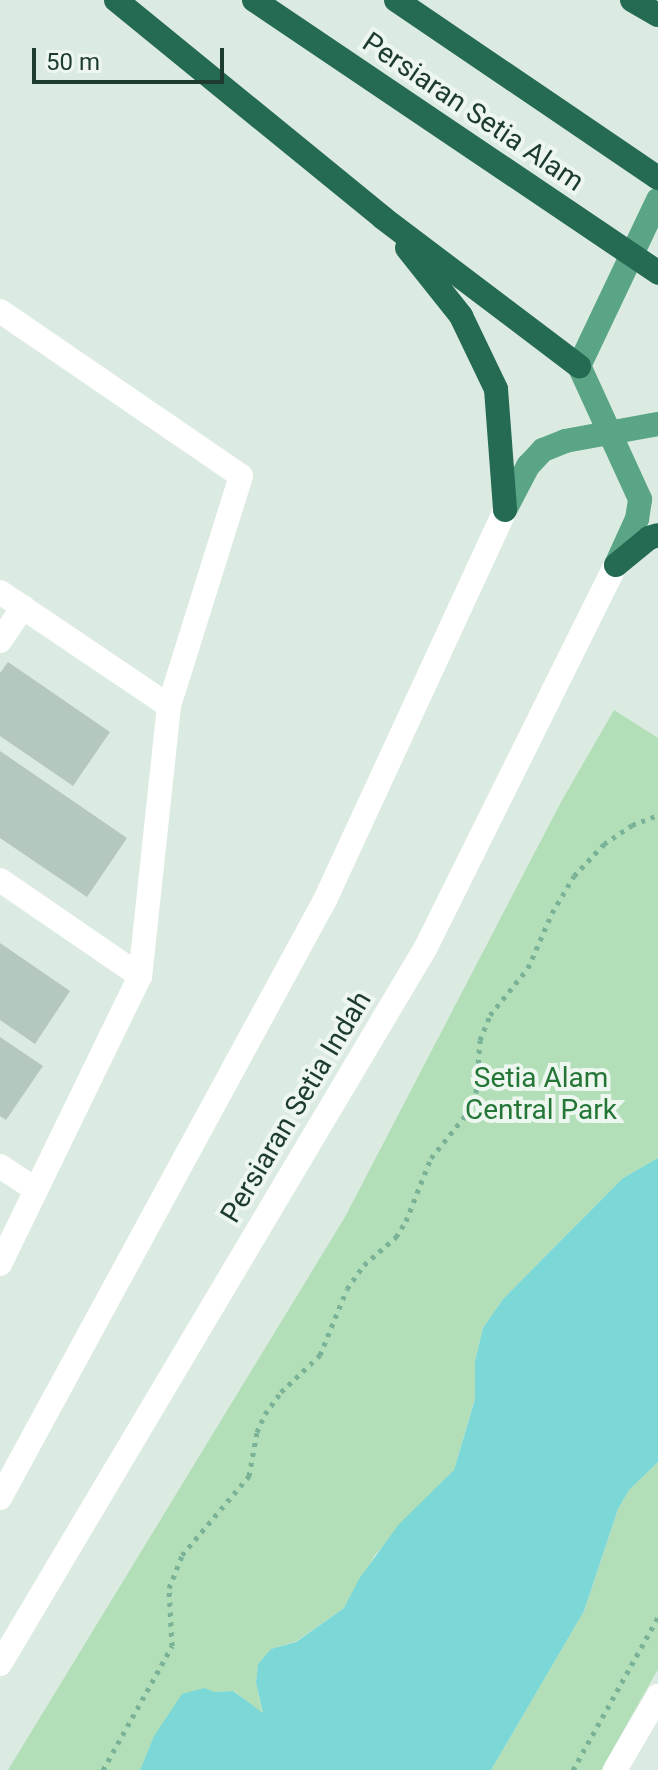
<!DOCTYPE html>
<style>
body{margin:0}
#map{position:relative;width:658px;height:1770px;overflow:hidden;background:#dcebe2;font-family:Roboto,sans-serif}
div>[style]{position:absolute}
[style*='--x']{left:calc(var(--x)*1px);top:calc(var(--y)*1px);width:calc(var(--w)*1px);rotate:calc(var(--a)*1deg)}
.green>*{inset:0;background:#b2dfb7}
.water>*{inset:0;background:#7cd7d7}
.building>*{inset:0;background:#b4c8bd}
.path>*{height:5px;margin-top:-2.5px;transform-origin:0;background:repeating-linear-gradient(90deg,#79b297 0 4px,transparent 0 10px)}
.minor>*{height:24px;margin:-12px;padding:0 12px;transform-origin:12px;border-radius:12px;background:#fff}
.major>*{height:24px;margin:-12px;padding:0 12px;transform-origin:12px;border-radius:12px;background:#5ba587}
.highway>*{height:24px;margin:-12px;padding:0 12px;transform-origin:12px;border-radius:12px;background:#256a52}
span{translate:-50% -50%;white-space:nowrap;text-align:center;line-height:1.15;-webkit-text-stroke:8px #edf7f0;paint-order:stroke}
.street-label{font-size:28px;color:#1d3b2e}
.park-label{font-size:28px;color:#237636}
.scale{position:absolute;left:32px;top:48px;width:192px;height:36px;box-sizing:border-box;border:4px solid #1d3b2e;border-top:0;padding-left:10px;font-size:24px;line-height:28px;white-space:nowrap;color:#1d3b2e;-webkit-text-stroke:6px #edf7f0;paint-order:stroke}
</style>
<div id="map">
<div class="green">
<div style="clip-path:polygon(614px 710px,658px 738px,658px 1158px,623px 1178px,503px 1299px,483px 1328px,475px 1361px,475px 1398px,454px 1470px,375px 1555px,344px 1608px,295px 1642px,271px 1649px,258px 1664px,256px 1683px,263px 1715px,234px 1691px,214px 1692px,154px 1736px,140px 1770px,8px 1770px,345px 1217px,561px 802px)"></div>
<div style="clip-path:polygon(658px 1462px,658px 1669px,601px 1770px,491px 1770px,584px 1611px,618px 1509px,629px 1490px)"></div>
</div>
<div class="water">
<div style="clip-path:polygon(658px 1158px,658px 1462px,629px 1490px,618px 1509px,584px 1611px,491px 1770px,140px 1770px,154px 1736px,182px 1694px,204px 1688px,214px 1692px,233px 1691px,263px 1713px,256px 1683px,258px 1664px,271px 1649px,296px 1642px,344px 1608px,359px 1579px,399px 1524px,454px 1470px,475px 1399px,475px 1361px,483px 1328px,503px 1299px,623px 1178px)"></div>
</div>
<div class="building">
<div style="clip-path:polygon(8px 662px,110px 732px,73px 786px,0 736px,0 673px)"></div>
<div style="clip-path:polygon(0 751px,127px 838px,87px 897px,0 838px)"></div>
<div style="clip-path:polygon(0 943px,70px 991px,35px 1044px,0 1020px)"></div>
<div style="clip-path:polygon(0 1037px,43px 1066px,6px 1120px,0 1116px)"></div>
</div>
<div class="path">
<div style="--x:103;--y:1770;--w:142;--a:-60.9"></div>
<div style="--x:172;--y:1646;--w:58;--a:-93"></div>
<div style="--x:169;--y:1588;--w:35;--a:-68"></div>
<div style="--x:182;--y:1555;--w:104;--a:-49.7"></div>
<div style="--x:249;--y:1476;--w:45;--a:-79.7"></div>
<div style="--x:257;--y:1432;--w:20;--a:-66"></div>
<div style="--x:265;--y:1414;--w:27;--a:-54"></div>
<div style="--x:281;--y:1392;--w:54;--a:-43.5"></div>
<div style="--x:320;--y:1355;--w:71;--a:-67.8"></div>
<div style="--x:347;--y:1289;--w:29;--a:-55"></div>
<div style="--x:364;--y:1265;--w:43;--a:-41.2"></div>
<div style="--x:396;--y:1237;--w:19;--a:-58"></div>
<div style="--x:406;--y:1221;--w:68;--a:-68.4"></div>
<div style="--x:431;--y:1158;--w:60;--a:-51"></div>
<div style="--x:469;--y:1111;--w:19;--a:-69"></div>
<div style="--x:476;--y:1093;--w:53;--a:-85.7"></div>
<div style="--x:480;--y:1040;--w:27;--a:-68"></div>
<div style="--x:490;--y:1015;--w:60;--a:-51"></div>
<div style="--x:528;--y:968;--w:60;--a:-66.4"></div>
<div style="--x:552;--y:913;--w:43;--a:-59.3"></div>
<div style="--x:574;--y:876;--w:44;--a:-46.8"></div>
<div style="--x:604;--y:844;--w:34;--a:-34"></div>
<div style="--x:632;--y:825;--w:28;--a:-21"></div>
<div style="--x:573;--y:1770;--w:175;--a:-60.9"></div>
</div>
<div class="minor">
<div style="--x:0;--y:311;--w:292;--a:34.4"></div>
<div style="--x:241;--y:476;--w:241;--a:107.4"></div>
<div style="--x:169;--y:706;--w:272;--a:96.1"></div>
<div style="--x:140;--y:976;--w:320;--a:115.9"></div>
<div style="--x:0;--y:592;--w:204;--a:34"></div>
<div style="--x:0;--y:641;--w:41;--a:-55.9"></div>
<div style="--x:0;--y:880;--w:170;--a:34.4"></div>
<div style="--x:0;--y:1166;--w:43;--a:33.7"></div>
<div style="--x:0;--y:1498;--w:681;--a:-61.48"></div>
<div style="--x:325;--y:900;--w:430;--a:-65.2"></div>
<div style="--x:0;--y:1664;--w:834;--a:-59.28"></div>
<div style="--x:426;--y:947;--w:427;--a:-63.6"></div>
<div style="--x:615;--y:1770;--w:86;--a:-59.8"></div>
</div>
<div class="major">
<div style="--x:505;--y:510;--w:50;--a:-62.4"></div>
<div style="--x:528;--y:466;--w:22;--a:-47"></div>
<div style="--x:543;--y:450;--w:24;--a:-22"></div>
<div style="--x:565;--y:441;--w:95;--a:-10.4"></div>
<div style="--x:616;--y:565;--w:51;--a:-65.5"></div>
<div style="--x:637;--y:519;--w:20;--a:-81"></div>
<div style="--x:640;--y:499;--w:146;--a:-114.6"></div>
<div style="--x:579;--y:366;--w:184;--a:-64.6"></div>
</div>
<div class="highway">
<div style="--x:116;--y:0;--w:345;--a:39.2"></div>
<div style="--x:383;--y:218;--w:246;--a:37.1"></div>
<div style="--x:254;--y:0;--w:488;--a:34"></div>
<div style="--x:396;--y:0;--w:317;--a:34.2"></div>
<div style="--x:632;--y:0;--w:30;--a:30"></div>
<div style="--x:407;--y:248;--w:87;--a:51.5"></div>
<div style="--x:461;--y:316;--w:81;--a:64.4"></div>
<div style="--x:496;--y:389;--w:121;--a:85.7"></div>
<div style="--x:616;--y:565;--w:43;--a:-39.3"></div>
<div style="--x:649;--y:538;--w:9;--a:-18"></div>
</div>
<div class="street-label">
<span style="left:473px;top:112px;rotate:34deg">Persiaran Setia Alam</span>
<span style="left:296px;top:1107px;rotate:-59deg">Persiaran Setia Indah</span>
</div>
<div class="park-label">
<span style="left:541px;top:1094px">Setia Alam<br>Central Park</span>
</div>
<div class="scale">50 m</div>
</div>
